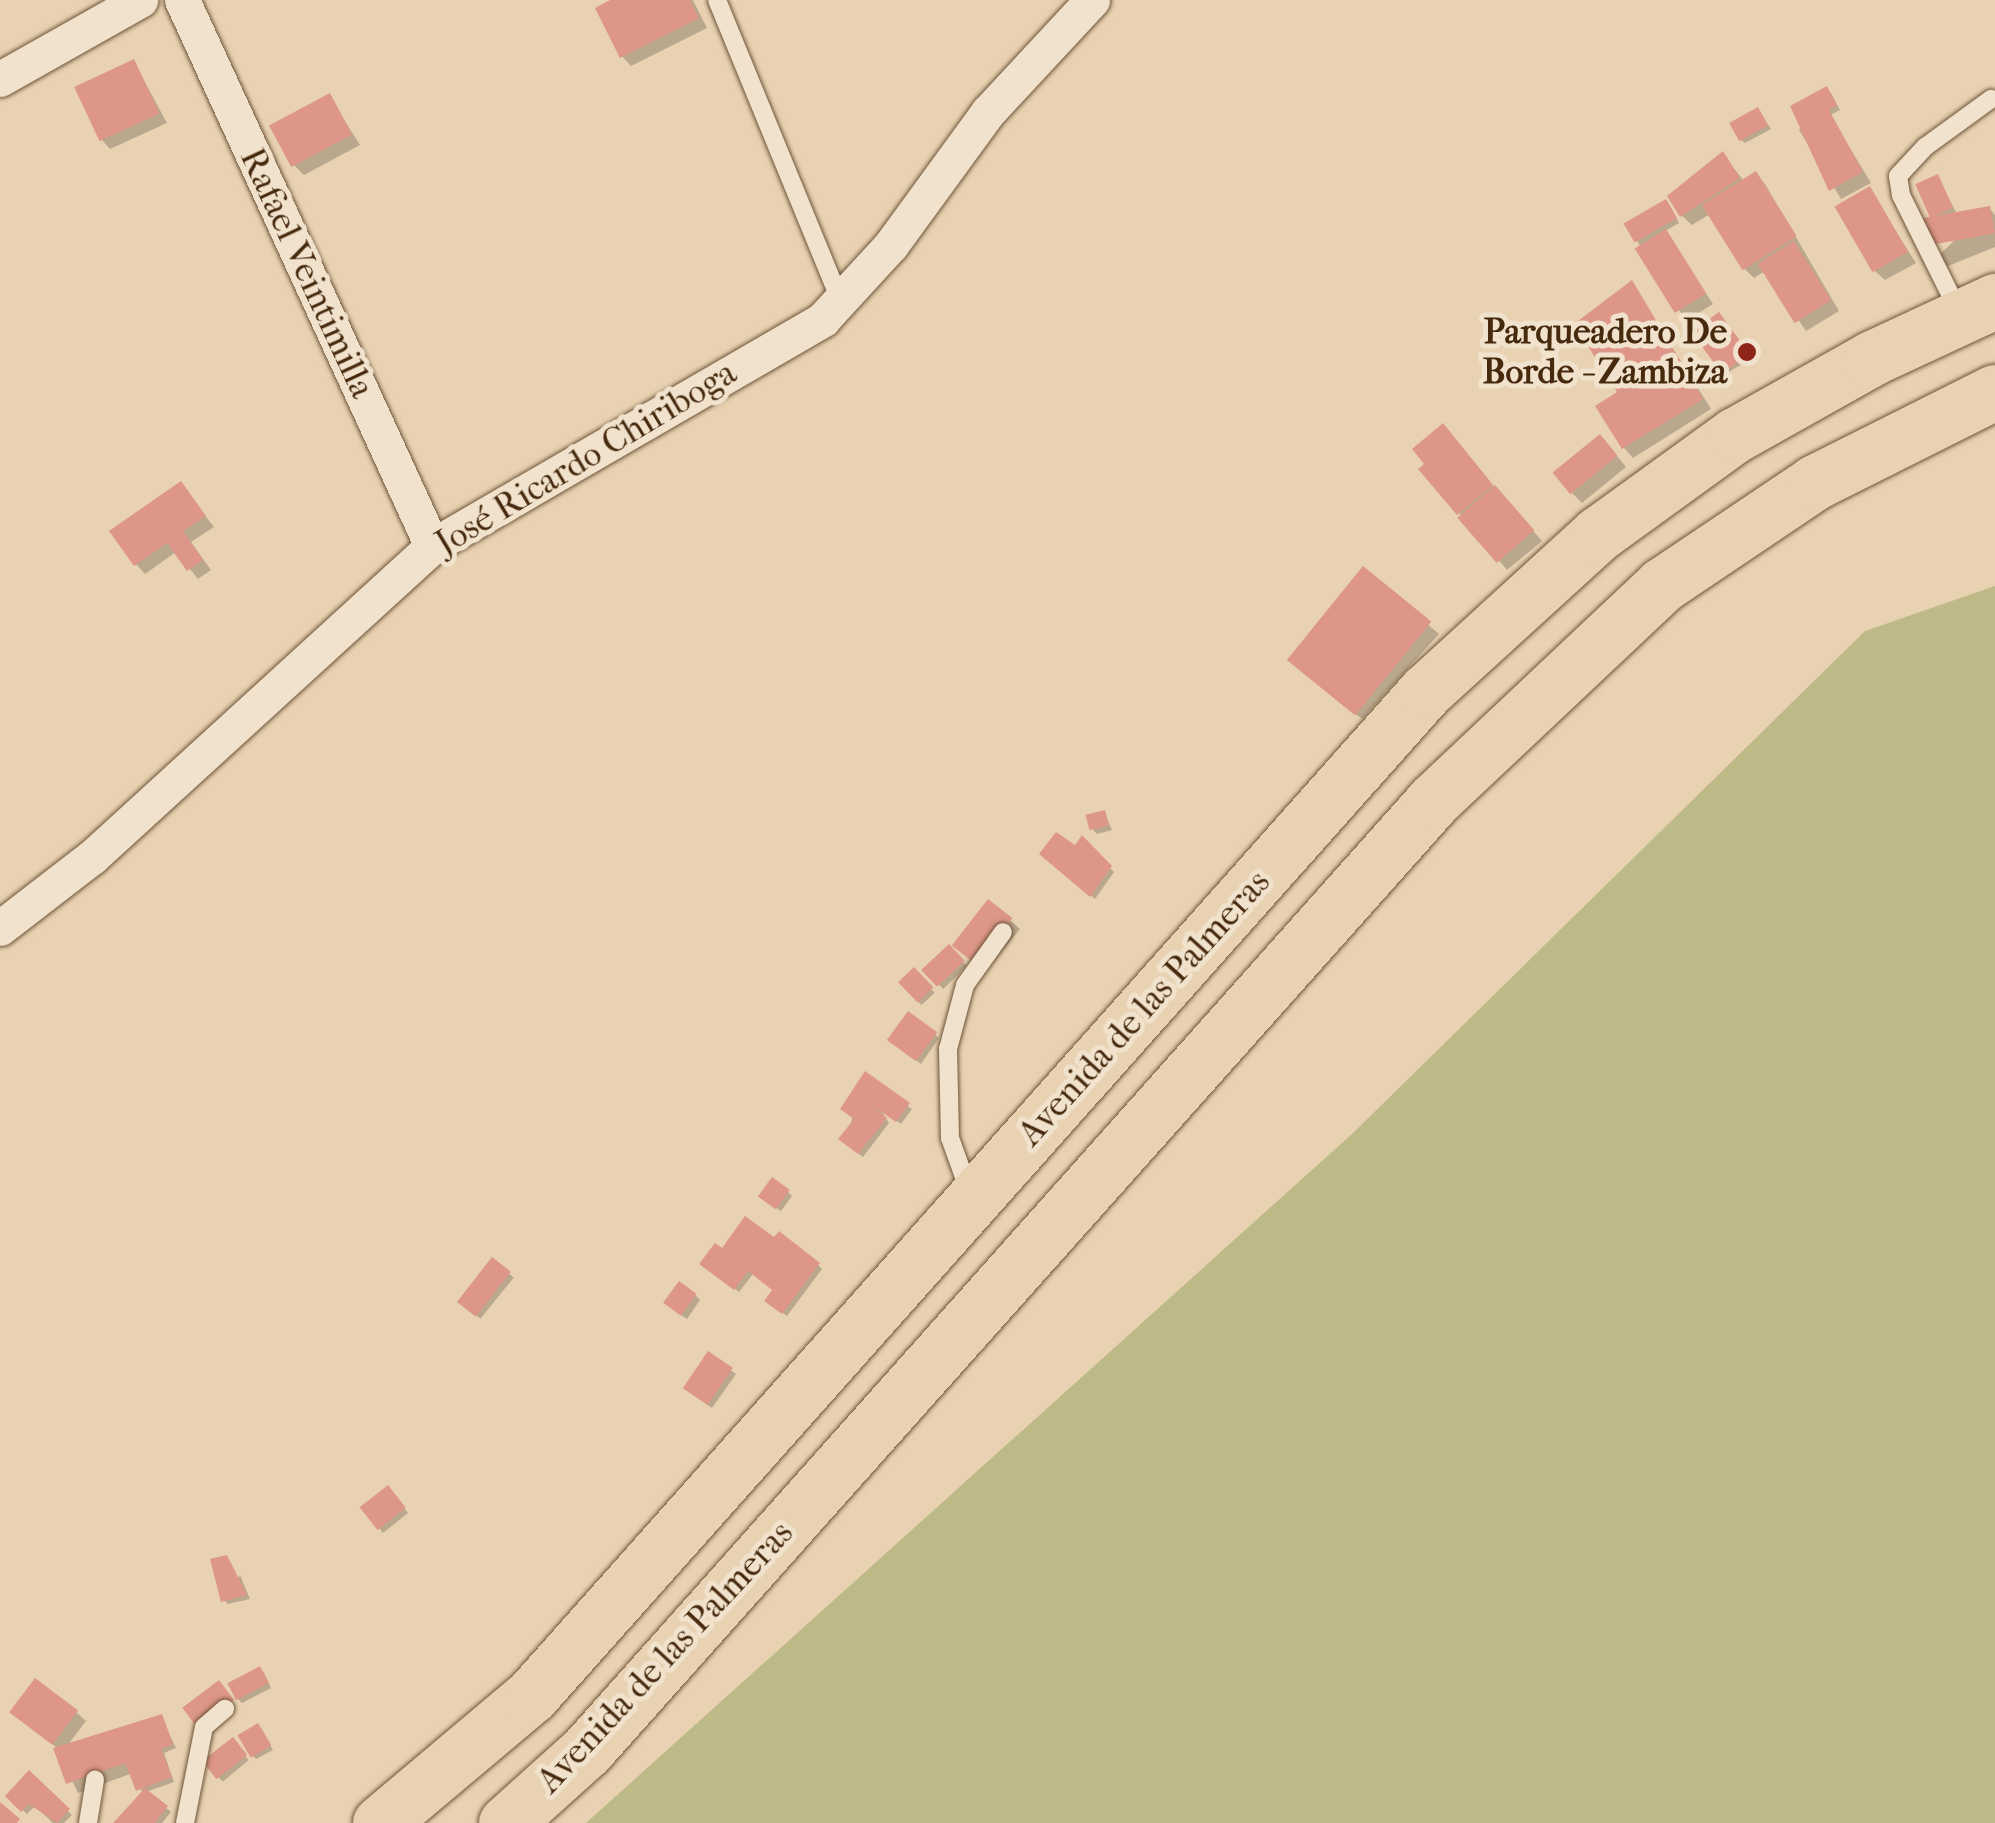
<!DOCTYPE html>
<meta charset="utf-8">
<style>
body{margin:0}
#map{position:relative;width:1995px;height:1823px;overflow:hidden;background:#e8d2b2;font-family:"IM FELL French Canon",serif}
div>[style]{position:absolute}
[style*='--x']{left:calc(var(--x)*1px);top:calc(var(--y)*1px);width:calc(var(--w)*1px);rotate:calc(var(--a)*1deg)}
.green>*{inset:0;background:#beba87}
.shadow>*{inset:0;background:#0003;transform-origin:0 0}
.building>*{inset:0;background:#dd9688;transform-origin:0 0}
.roads{filter:drop-shadow(0 0 2px #6f5437) drop-shadow(0 0 2px #6f5437)}
.lane>*{height:18px;margin:-9px;padding:0 9px;transform-origin:9px;border-radius:9px;background:#f0e2cd}
.street>*{height:35px;margin:-17.5px;padding:0 17.5px;transform-origin:17.5px;border-radius:17.5px;background:#f0e2cd}
.primary>*{height:55px;margin:-27.5px;padding:0 27.5px;transform-origin:27.5px;border-radius:27.5px;background:#e8d2b2}
.dots>*{width:28px;height:28px;translate:-50% -50%;box-sizing:border-box;border:5px solid #f0e2cd;border-radius:50%}
span{translate:-50% -50%;white-space:nowrap;text-align:center;line-height:1.15;-webkit-text-stroke:10px #f0e2cd;paint-order:stroke}
.street-label{font-size:35px;color:#472a0e}
.poi-label{font-size:35px;color:#472a0e;font-weight:700}
.right{translate:-100% -50%;text-align:right}
</style>
<div id="map">
<div class="green">
<div style="clip-path:polygon(1995px 586px,1995px 1823px,586px 1823px,1353px 1133px,1865px 631px)"></div>
</div>
<div class="shadow">
<div style="clip-path:polygon(616px 0,693px 0,707px 28px,631px 66px,622px 56px)"></div>
<div style="clip-path:polygon(134px 62px,167px 123px,110px 149px,101px 139px)"></div>
<div style="clip-path:polygon(1831px 93px,1840px 110px,1830px 115px,1871px 183px,1841px 199px,1799px 130px)"></div>
<div style="clip-path:polygon(329px 96px,360px 145px,304px 175px,294px 165px)"></div>
<div style="clip-path:polygon(1758px 110px,1771px 129px,1745px 143px,1740px 139px)"></div>
<div style="clip-path:polygon(1723px 155px,1744px 181px,1755px 174px,1765px 184px,1839px 311px,1806px 331px,1765px 271px,1754px 278px,1744px 268px,1710px 214px,1692px 225px,1682px 216px)"></div>
<div style="clip-path:polygon(1937px 177px,1956px 212px,1937px 221px,1933px 217px)"></div>
<div style="clip-path:polygon(1869px 189px,1916px 263px,1885px 280px,1875px 271px)"></div>
<div style="clip-path:polygon(1670px 206px,1679px 223px,1665px 231px,1713px 304px,1686px 321px,1637px 241px)"></div>
<div style="clip-path:polygon(1989px 208px,1995px 215px,1995px 247px,1948px 266px,1938px 256px)"></div>
<div style="clip-path:polygon(1632px 284px,1711px 409px,1633px 458px,1624px 448px,1621px 393px)"></div>
<div style="clip-path:polygon(1723px 320px,1751px 359px,1725px 374px,1721px 370px)"></div>
<div style="clip-path:polygon(1610px 447px,1626px 467px,1582px 503px,1572px 493px)"></div>
<div style="clip-path:polygon(1463px 451px,1542px 541px,1507px 570px,1422px 469px)"></div>
<div style="clip-path:polygon(181px 484px,214px 527px,191px 542px,211px 570px,198px 579px,176px 552px,145px 574px,136px 564px)"></div>
<div style="clip-path:polygon(1363px 570px,1439px 634px,1362px 719px,1302px 672px)"></div>
<div style="clip-path:polygon(1104px 812px,1112px 830px,1097px 834px,1093px 830px)"></div>
<div style="clip-path:polygon(1083px 839px,1114px 872px,1095px 899px,1042px 854px,1076px 849px)"></div>
<div style="clip-path:polygon(1010px 920px,1020px 929px,985px 972px,964px 954px)"></div>
<div style="left:949px;top:948px;width:25px;height:33px;rotate:45deg"></div>
<div style="left:914px;top:970px;width:31px;height:18px;rotate:48deg"></div>
<div style="clip-path:polygon(908px 1014px,939px 1038px,921px 1064px,894px 1043px)"></div>
<div style="clip-path:polygon(865px 1075px,912px 1109px,901px 1124px,880px 1109px,889px 1123px,863px 1157px,845px 1143px)"></div>
<div style="clip-path:polygon(788px 1192px,792px 1196px,781px 1211px,766px 1201px)"></div>
<div style="clip-path:polygon(722px 1251px,818px 1265px,822px 1269px,787px 1316px,771px 1305px,775px 1290px,753px 1274px,739px 1292px,706px 1268px)"></div>
<div style="left:492px;top:1260px;width:28px;height:53px;rotate:39deg"></div>
<div style="clip-path:polygon(696px 1296px,700px 1300px,687px 1319px,670px 1307px)"></div>
<div style="clip-path:polygon(709px 1354px,736px 1374px,712px 1408px,688px 1391px)"></div>
<div style="clip-path:polygon(392px 1492px,408px 1513px,383px 1533px,363px 1508px)"></div>
<div style="clip-path:polygon(240px 1575px,250px 1599px,228px 1604px,224px 1600px)"></div>
<div style="clip-path:polygon(264px 1673px,271px 1688px,242px 1703px,238px 1699px)"></div>
<div style="clip-path:polygon(12px 1712px,76px 1712px,86px 1721px,67px 1746px,161px 1717px,176px 1748px,164px 1753px,174px 1782px,146px 1792px,171px 1812px,162px 1823px,116px 1823px,143px 1794px,133px 1773px,78px 1793px,56px 1747px)"></div>
<div style="clip-path:polygon(262px 1730px,273px 1750px,256px 1759px,252px 1755px)"></div>
<div style="left:232px;top:1740px;width:26px;height:34px;rotate:50deg"></div>
<div style="clip-path:polygon(30px 1774px,72px 1815px,64px 1823px,53px 1823px,35px 1806px,27px 1814px,8px 1796px)"></div>
</div>
<div class="building">
<div style="clip-path:polygon(610px 0,690px 0,699px 18px,620px 58px,595px 8px)"></div>
<div style="left:134px;top:59px;width:60px;height:66px;rotate:65deg"></div>
<div style="clip-path:polygon(1827px 86px,1837px 105px,1829px 110px,1863px 172px,1829px 191px,1790px 106px)"></div>
<div style="left:330px;top:93px;width:47px;height:69px;rotate:62deg"></div>
<div style="left:1758px;top:107px;width:21px;height:33px;rotate:61deg"></div>
<div style="clip-path:polygon(1723px 151px,1740px 178px,1680px 217px,1667px 196px)"></div>
<div style="left:1756px;top:171px;width:77px;height:64px;rotate:58deg"></div>
<div style="left:1938px;top:174px;width:37px;height:25px;rotate:66deg"></div>
<div style="left:1870px;top:186px;width:76px;height:41px;rotate:60deg"></div>
<div style="left:1666px;top:199px;width:22px;height:49px;rotate:60deg"></div>
<div style="left:1990px;top:206px;width:28px;height:70px;rotate:80deg"></div>
<div style="left:1666px;top:229px;width:76px;height:37px;rotate:58deg"></div>
<div style="left:1794px;top:241px;width:70px;height:43px;rotate:58deg"></div>
<div style="clip-path:polygon(1632px 280px,1703px 399px,1622px 449px,1595px 406px,1617px 392px,1574px 324px)"></div>
<div style="left:1719px;top:312px;width:52px;height:34px;rotate:54deg"></div>
<div style="clip-path:polygon(1443px 423px,1493px 485px,1457px 515px,1418px 469px,1424px 464px,1412px 449px)"></div>
<div style="left:1600px;top:434px;width:28px;height:61px;rotate:51deg"></div>
<div style="clip-path:polygon(181px 481px,206px 516px,183px 531px,203px 560px,187px 571px,167px 543px,134px 566px,109px 531px)"></div>
<div style="left:1495px;top:485px;width:60px;height:50px;rotate:49deg"></div>
<div style="left:1363px;top:566px;width:88px;height:121px;rotate:39deg"></div>
<div style="left:1105px;top:810px;width:16px;height:20px;rotate:76deg"></div>
<div style="clip-path:polygon(1056px 832px,1075px 845px,1082px 835px,1112px 866px,1090px 897px,1039px 854px)"></div>
<div style="left:988px;top:899px;width:31px;height:59px;rotate:38deg"></div>
<div style="left:949px;top:944px;width:23px;height:38px;rotate:47deg"></div>
<div style="left:914px;top:967px;width:28px;height:22px;rotate:46deg"></div>
<div style="left:908px;top:1011px;width:36px;height:36px;rotate:36deg"></div>
<div style="clip-path:polygon(865px 1071px,910px 1103px,896px 1122px,869px 1103px,887px 1118px,858px 1154px,838px 1139px,854px 1119px,840px 1109px)"></div>
<div style="left:772px;top:1177px;width:22px;height:24px;rotate:36deg"></div>
<div style="clip-path:polygon(745px 1216px,774px 1237px,779px 1231px,820px 1263px,782px 1314px,764px 1301px,772px 1290px,748px 1271px,734px 1290px,699px 1264px,715px 1243px,722px 1248px)"></div>
<div style="left:492px;top:1257px;width:24px;height:57px;rotate:38deg"></div>
<div style="left:679px;top:1281px;width:22px;height:27px;rotate:36deg"></div>
<div style="left:708px;top:1351px;width:30px;height:45px;rotate:34deg"></div>
<div style="left:388px;top:1485px;width:29px;height:36px;rotate:52deg"></div>
<div style="clip-path:polygon(227px 1555px,247px 1595px,221px 1602px,210px 1559px)"></div>
<div style="left:260px;top:1666px;width:19px;height:37px;rotate:62deg"></div>
<div style="left:35px;top:1678px;width:54px;height:43px;rotate:37deg"></div>
<div style="left:219px;top:1680px;width:25px;height:46px;rotate:53deg"></div>
<div style="clip-path:polygon(162px 1714px,173px 1744px,161px 1749px,172px 1777px,136px 1791px,125px 1763px,66px 1784px,53px 1748px)"></div>
<div style="left:258px;top:1723px;width:26px;height:24px;rotate:59deg"></div>
<div style="left:233px;top:1737px;width:23px;height:39px;rotate:52deg"></div>
<div style="clip-path:polygon(29px 1770px,70px 1809px,57px 1823px,29px 1804px,21px 1812px,5px 1796px)"></div>
<div style="clip-path:polygon(145px 1788px,168px 1806px,155px 1823px,113px 1823px)"></div>
<div style="clip-path:polygon(0 1802px,20px 1819px,17px 1823px,0 1823px)"></div>
</div>
<div class="roads">
<div class="lane">
<div style="--x:717;--y:0;--w:324;--a:67.7"></div>
<div style="--x:1959;--y:312;--w:131;--a:-116.4"></div>
<div style="--x:1901;--y:195;--w:19;--a:-99"></div>
<div style="--x:1898;--y:176;--w:40;--a:-47"></div>
<div style="--x:1925;--y:147;--w:82;--a:-36"></div>
<div style="--x:969;--y:1191;--w:56;--a:-109.7"></div>
<div style="--x:950;--y:1138;--w:89;--a:-91.3"></div>
<div style="--x:948;--y:1049;--w:66;--a:-75.1"></div>
<div style="--x:965;--y:985;--w:65;--a:-54.4"></div>
<div style="--x:88;--y:1823;--w:44;--a:-80.8"></div>
<div style="--x:185;--y:1823;--w:98;--a:-78.8"></div>
<div style="--x:204;--y:1727;--w:28;--a:-41"></div>
</div>
<div class="street">
<div style="--x:182;--y:0;--w:601;--a:65.4"></div>
<div style="--x:0;--y:79;--w:161;--a:-29.4"></div>
<div style="--x:0;--y:928;--w:116;--a:-37.7"></div>
<div style="--x:92;--y:857;--w:461;--a:-42.4"></div>
<div style="--x:432;--y:546;--w:452;--a:-30.1"></div>
<div style="--x:823;--y:319;--w:100;--a:-47.4"></div>
<div style="--x:891;--y:245;--w:165;--a:-53.9"></div>
<div style="--x:988;--y:112;--w:153;--a:-47.1"></div>
</div>
<div class="primary">
<div style="--x:380;--y:1823;--w:199;--a:-40.1"></div>
<div style="--x:532;--y:1695;--w:1344;--a:-48.32"></div>
<div style="--x:1426;--y:691;--w:233;--a:-42.4"></div>
<div style="--x:1598;--y:534;--w:169;--a:-35.9"></div>
<div style="--x:1735;--y:435;--w:157;--a:-29.3"></div>
<div style="--x:1872;--y:358;--w:136;--a:-24.9"></div>
<div style="--x:506;--y:1823;--w:109;--a:-42"></div>
<div style="--x:587;--y:1750;--w:1271;--a:-48.28"></div>
<div style="--x:1433;--y:801;--w:315;--a:-43.3"></div>
<div style="--x:1662;--y:585;--w:184;--a:-33.9"></div>
<div style="--x:1815;--y:482;--w:201;--a:-26.6"></div>
</div>
</div>
<div class="dots">
<div style="left:1747px;top:352px;background:#8f2418"></div>
</div>
<div class="street-label">
<span style="left:307px;top:273px;rotate:65deg">Rafael Veintimilla</span>
<span style="left:586px;top:458px;rotate:-31deg">José Ricardo Chiriboga</span>
<span style="left:1144px;top:1008px;rotate:-48deg">Avenida de las Palmeras</span>
<span style="left:665px;top:1657px;rotate:-47deg">Avenida de las Palmeras</span>
</div>
<div class="poi-label">
<span class="right" style="left:1727px;top:352px">Parqueadero De<br>Borde - Zambiza</span>
</div>
</div>
